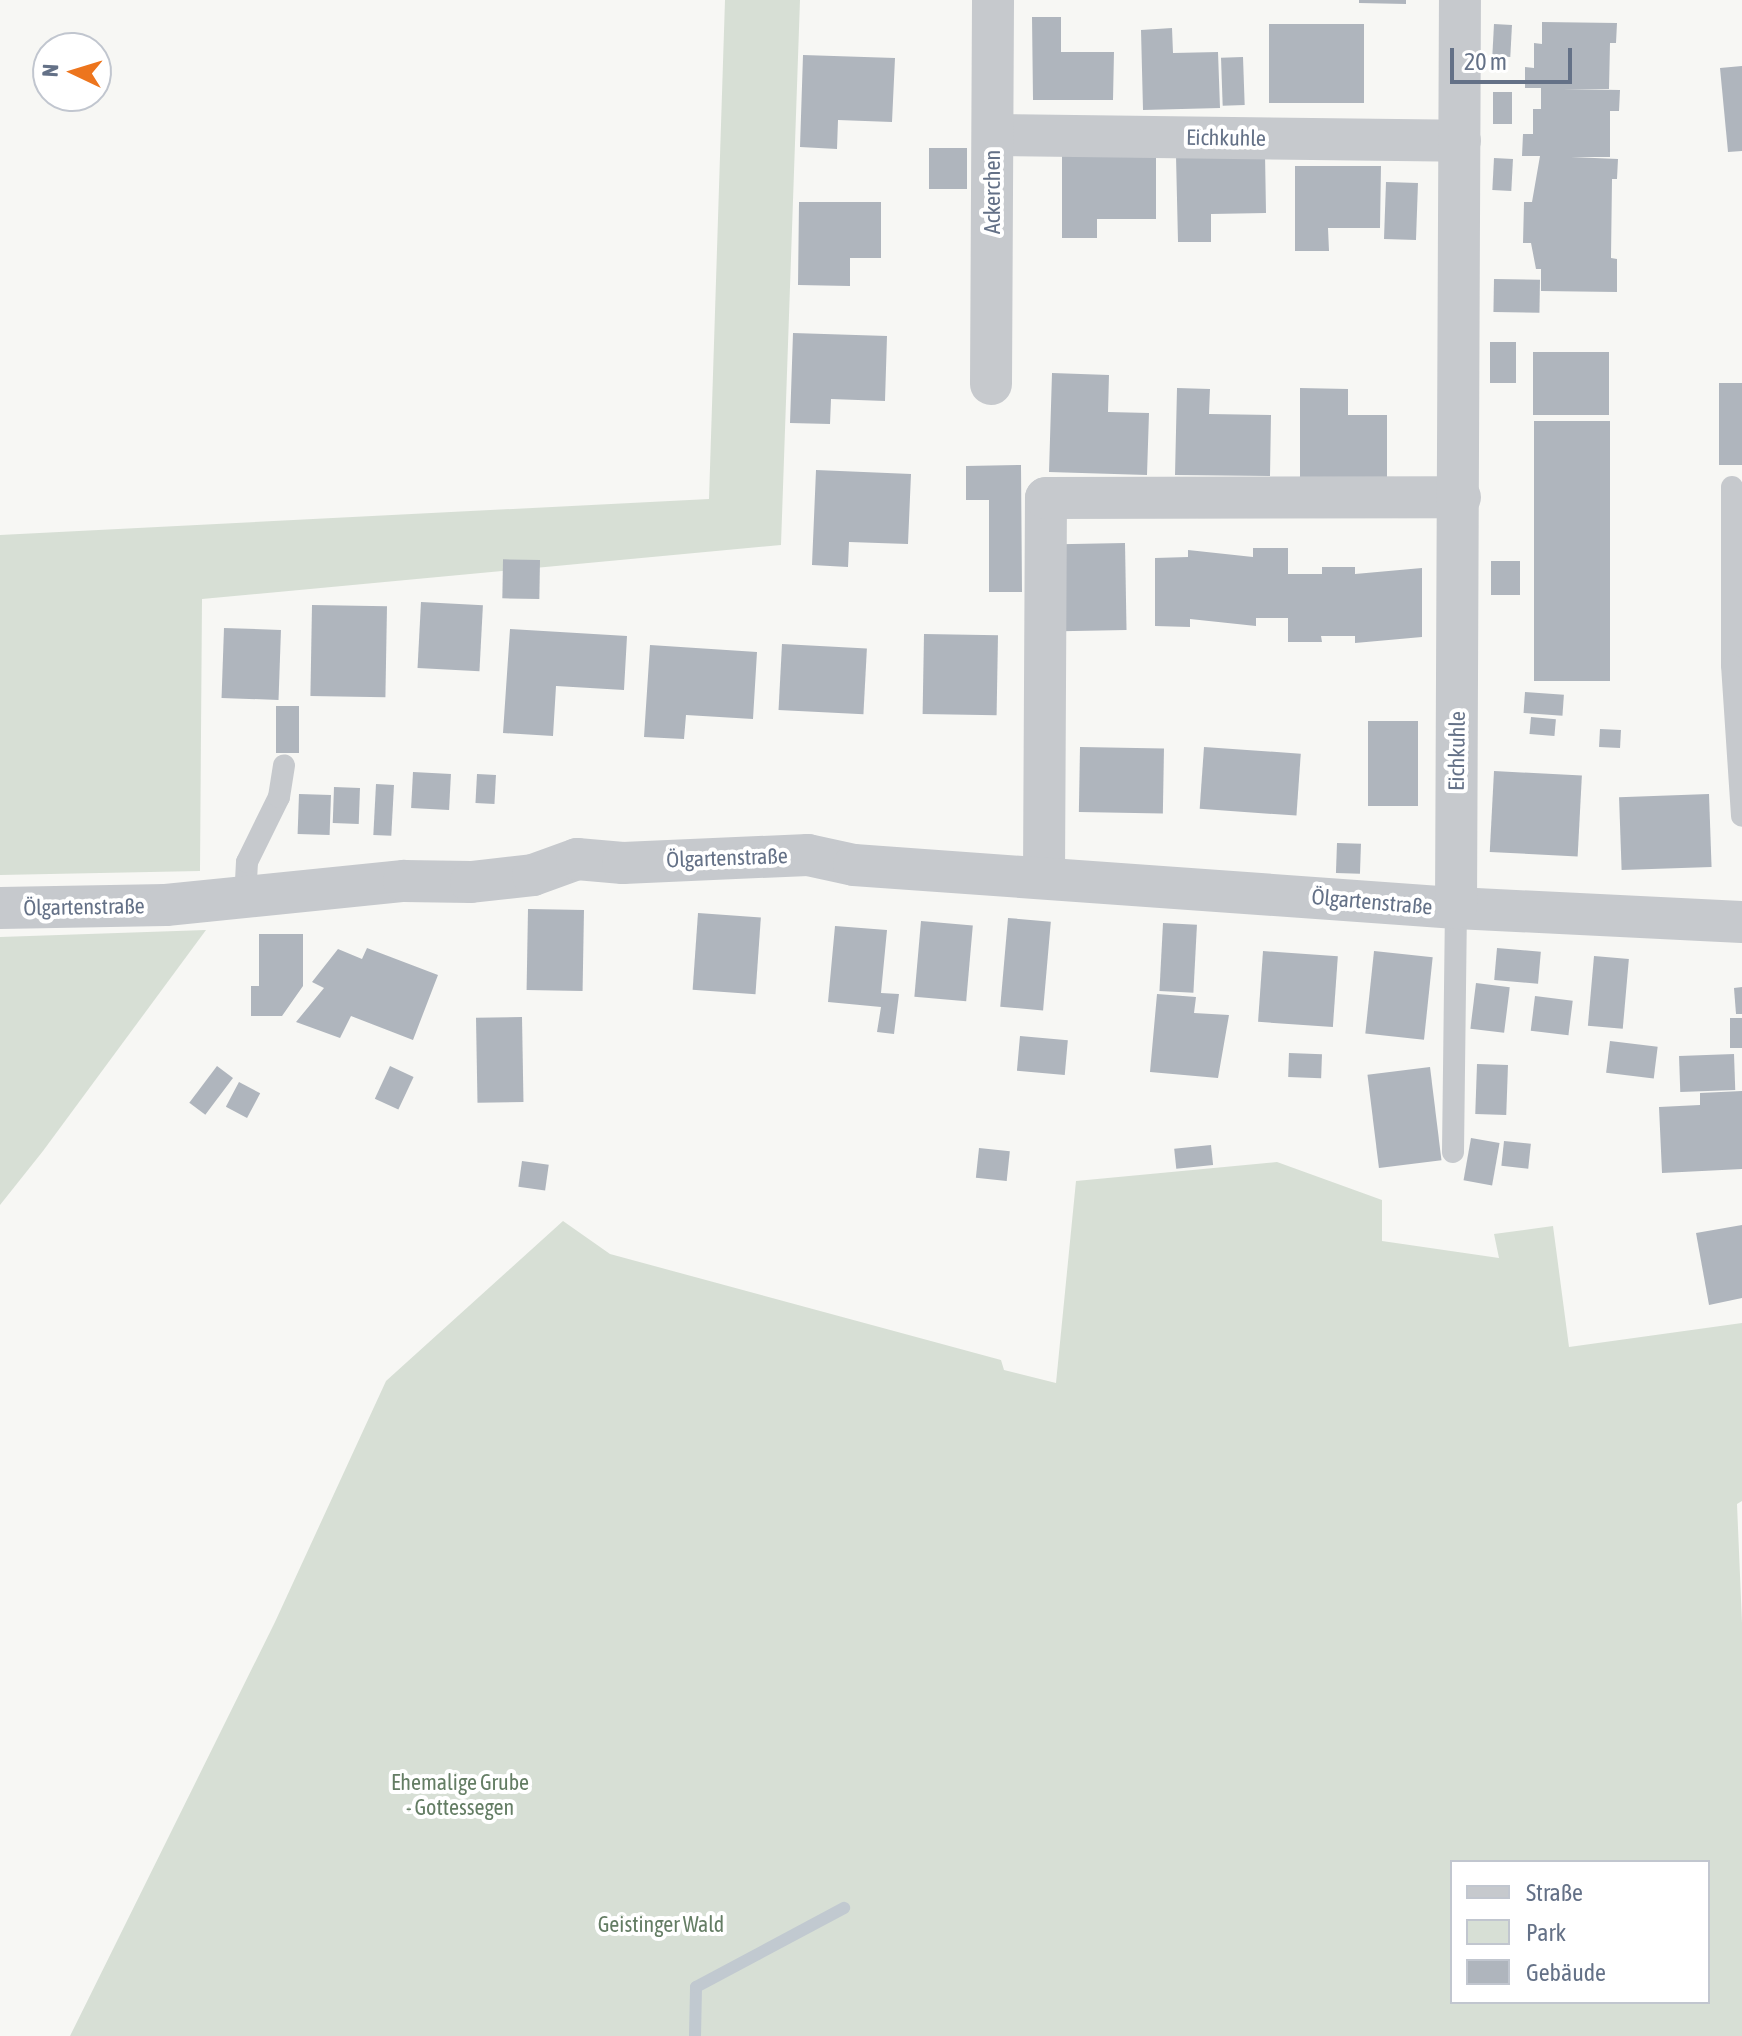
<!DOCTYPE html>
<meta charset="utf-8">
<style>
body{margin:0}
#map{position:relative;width:1742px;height:2036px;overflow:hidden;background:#f7f7f4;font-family:"Asap Condensed",sans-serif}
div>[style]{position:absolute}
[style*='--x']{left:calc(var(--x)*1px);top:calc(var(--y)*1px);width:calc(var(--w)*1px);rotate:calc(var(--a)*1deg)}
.green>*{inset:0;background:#d7dfd5}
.stream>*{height:12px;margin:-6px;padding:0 6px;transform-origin:6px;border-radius:6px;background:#c1c9d0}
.building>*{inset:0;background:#afb5bd;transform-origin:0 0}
.service>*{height:22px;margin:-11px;padding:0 11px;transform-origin:11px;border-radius:11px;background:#c6c9cd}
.minor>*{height:42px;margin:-21px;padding:0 21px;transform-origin:21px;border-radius:21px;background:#c6c9cd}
span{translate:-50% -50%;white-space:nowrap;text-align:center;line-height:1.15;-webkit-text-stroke:8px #fff;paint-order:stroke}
.street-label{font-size:22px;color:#647187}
.park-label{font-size:22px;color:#647d64}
.legend{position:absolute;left:1450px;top:1860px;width:260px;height:144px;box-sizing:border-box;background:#fff;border:2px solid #c1c6cf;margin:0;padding:10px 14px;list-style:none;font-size:24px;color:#647187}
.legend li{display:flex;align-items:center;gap:16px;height:40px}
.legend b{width:40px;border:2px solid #c1c6cf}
.north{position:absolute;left:32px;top:32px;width:80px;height:80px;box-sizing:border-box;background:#fff;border:2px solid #c1c6cf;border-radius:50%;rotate:274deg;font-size:22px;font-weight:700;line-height:32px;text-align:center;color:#647187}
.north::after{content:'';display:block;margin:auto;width:28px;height:36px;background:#ed751d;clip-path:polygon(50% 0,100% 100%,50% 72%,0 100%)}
.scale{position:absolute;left:1450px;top:48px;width:122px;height:36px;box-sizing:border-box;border:4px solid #647187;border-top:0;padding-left:10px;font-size:24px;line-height:28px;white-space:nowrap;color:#647187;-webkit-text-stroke:6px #fff;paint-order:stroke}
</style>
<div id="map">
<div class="green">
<div style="clip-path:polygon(725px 0,800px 0,781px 545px,202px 599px,200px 871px,0 875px,0 535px,709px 499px)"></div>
<div style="clip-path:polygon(206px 930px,43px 1151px,0 1205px,0 937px)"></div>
<div style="clip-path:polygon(evenodd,1277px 1162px,1382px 1200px,1382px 1241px,1499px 1258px,1494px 1234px,1553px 1226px,1569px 1347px,1742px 1323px,1742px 1501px,1737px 1504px,1742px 1623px,1742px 2036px,70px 2036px,275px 1622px,386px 1381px,563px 1221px,610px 1254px,1001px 1360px,1004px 1370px,1056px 1383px,1076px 1181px,1277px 1162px,1708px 1862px,1708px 2002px,1452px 2002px,1452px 1862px,1708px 1862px)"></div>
</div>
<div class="stream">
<div style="--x:695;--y:2036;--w:49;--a:-88.8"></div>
<div style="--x:696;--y:1987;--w:168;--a:-28.1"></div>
</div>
<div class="building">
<div style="clip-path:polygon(1359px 0,1406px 0,1406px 4px,1359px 3px)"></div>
<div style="clip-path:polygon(1032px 17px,1061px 17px,1061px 52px,1114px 52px,1113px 100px,1033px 100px)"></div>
<div style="clip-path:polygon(1542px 22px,1617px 23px,1616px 43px,1610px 43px,1609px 89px,1563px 89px,1620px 90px,1619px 111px,1610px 111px,1610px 157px,1571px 157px,1618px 159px,1617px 179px,1612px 179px,1611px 258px,1617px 259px,1617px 292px,1541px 291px,1541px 269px,1536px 269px,1531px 243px,1523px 243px,1524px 202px,1532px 202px,1540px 156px,1522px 156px,1523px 134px,1533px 134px,1533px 109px,1541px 109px,1541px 88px,1525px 88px,1525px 67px,1534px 68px,1534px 43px,1542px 44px)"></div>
<div style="left:1269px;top:24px;width:95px;height:79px"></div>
<div style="left:1494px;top:24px;width:18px;height:32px;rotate:3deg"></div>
<div style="clip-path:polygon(1172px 28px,1173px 53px,1218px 52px,1220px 108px,1143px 110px,1141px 30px)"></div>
<div style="clip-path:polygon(803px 55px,895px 58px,892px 122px,838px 120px,837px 149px,800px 147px)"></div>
<div style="left:1243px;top:57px;width:48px;height:22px;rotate:88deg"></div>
<div style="clip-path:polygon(1742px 66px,1742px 151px,1728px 152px,1720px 68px)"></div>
<div style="left:1493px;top:92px;width:19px;height:32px"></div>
<div style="left:929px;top:148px;width:38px;height:41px"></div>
<div style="clip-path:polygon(1265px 153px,1266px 213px,1211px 214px,1211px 242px,1178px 242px,1176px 156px)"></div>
<div style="clip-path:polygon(1062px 156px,1156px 156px,1156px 219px,1097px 219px,1097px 238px,1062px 238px)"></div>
<div style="left:1494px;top:158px;width:19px;height:32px;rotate:3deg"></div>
<div style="clip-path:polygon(1295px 166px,1381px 166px,1380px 228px,1328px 228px,1329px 251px,1295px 251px)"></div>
<div style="left:1386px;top:182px;width:32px;height:57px;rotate:2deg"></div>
<div style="clip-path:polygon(799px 202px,881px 202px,881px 258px,850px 258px,850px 286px,798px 285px)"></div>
<div style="left:1494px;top:279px;width:46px;height:33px;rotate:1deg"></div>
<div style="clip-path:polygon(793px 333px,887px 336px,885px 401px,831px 399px,830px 424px,790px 423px)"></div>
<div style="left:1490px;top:342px;width:26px;height:41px"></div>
<div style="left:1533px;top:352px;width:76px;height:63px"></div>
<div style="clip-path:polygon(1052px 373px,1109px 375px,1108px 412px,1149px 413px,1147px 475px,1049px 472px)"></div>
<div style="left:1742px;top:383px;width:82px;height:23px;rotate:90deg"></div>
<div style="clip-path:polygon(1177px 388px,1210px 389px,1209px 414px,1271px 415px,1270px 476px,1175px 475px)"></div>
<div style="clip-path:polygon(1300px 388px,1348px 389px,1348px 415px,1387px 415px,1387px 480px,1300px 480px)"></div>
<div style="left:1534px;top:421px;width:76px;height:260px"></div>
<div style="clip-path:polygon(1021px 465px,1022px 592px,989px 592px,989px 500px,966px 500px,966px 466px)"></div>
<div style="clip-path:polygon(816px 470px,911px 474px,908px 544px,849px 542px,848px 567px,812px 565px)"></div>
<div style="left:1125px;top:543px;width:87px;height:66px;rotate:89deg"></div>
<div style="clip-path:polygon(1253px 548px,1288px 548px,1288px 574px,1322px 574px,1322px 567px,1355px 567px,1355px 574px,1422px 568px,1422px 637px,1355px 643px,1355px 636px,1321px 636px,1322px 642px,1288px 642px,1288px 618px,1256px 618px,1256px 626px,1190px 619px,1190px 627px,1155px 626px,1155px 558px,1188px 557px,1188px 550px,1253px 557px)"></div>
<div style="left:540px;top:560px;width:39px;height:37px;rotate:91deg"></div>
<div style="left:1491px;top:561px;width:29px;height:34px"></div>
<div style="left:421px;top:602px;width:62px;height:66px;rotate:3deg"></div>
<div style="left:312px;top:605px;width:75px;height:91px;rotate:1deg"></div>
<div style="left:224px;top:628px;width:57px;height:70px;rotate:2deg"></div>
<div style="clip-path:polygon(510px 629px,627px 636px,624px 690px,556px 686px,553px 736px,503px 733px)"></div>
<div style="left:924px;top:634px;width:74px;height:80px;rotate:1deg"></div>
<div style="left:782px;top:644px;width:85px;height:66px;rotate:3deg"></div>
<div style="clip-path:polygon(650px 645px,757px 652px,753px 719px,686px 715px,684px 739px,644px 737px)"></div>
<div style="left:1525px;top:692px;width:39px;height:21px;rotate:4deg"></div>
<div style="left:276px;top:706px;width:23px;height:47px"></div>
<div style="left:1531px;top:717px;width:25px;height:17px;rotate:5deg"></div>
<div style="left:1368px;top:721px;width:50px;height:85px"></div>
<div style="left:1600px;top:729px;width:21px;height:18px;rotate:3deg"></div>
<div style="left:1080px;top:747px;width:84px;height:65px;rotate:1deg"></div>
<div style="left:1204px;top:747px;width:97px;height:62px;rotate:4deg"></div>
<div style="left:1494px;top:771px;width:88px;height:81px;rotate:3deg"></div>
<div style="left:413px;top:772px;width:38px;height:36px;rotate:3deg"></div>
<div style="left:477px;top:774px;width:19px;height:29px;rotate:3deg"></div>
<div style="left:376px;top:784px;width:18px;height:51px;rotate:3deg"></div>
<div style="left:334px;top:787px;width:26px;height:36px;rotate:2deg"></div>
<div style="left:299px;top:794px;width:32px;height:40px;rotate:2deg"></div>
<div style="left:1709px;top:794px;width:73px;height:90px;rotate:88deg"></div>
<div style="left:1337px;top:843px;width:24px;height:30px;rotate:2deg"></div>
<div style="left:528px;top:909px;width:56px;height:81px;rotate:1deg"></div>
<div style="left:698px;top:913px;width:63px;height:77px;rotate:4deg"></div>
<div style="left:1008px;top:918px;width:43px;height:89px;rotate:5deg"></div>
<div style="left:921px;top:921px;width:52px;height:76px;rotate:5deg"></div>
<div style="left:1163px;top:923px;width:34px;height:68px;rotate:3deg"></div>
<div style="clip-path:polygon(835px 926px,887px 930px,881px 993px,899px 994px,894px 1034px,877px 1032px,881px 1007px,828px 1002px)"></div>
<div style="clip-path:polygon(259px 934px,303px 934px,303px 986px,282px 1016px,251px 1016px,251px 986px,259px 986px)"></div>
<div style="clip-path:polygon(367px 948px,438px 975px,413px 1040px,351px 1016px,340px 1038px,296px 1022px,324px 988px,312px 982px,338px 949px,362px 959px)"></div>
<div style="left:1497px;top:948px;width:44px;height:32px;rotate:5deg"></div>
<div style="left:1263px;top:951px;width:75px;height:71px;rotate:4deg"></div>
<div style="left:1374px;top:951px;width:59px;height:83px;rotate:6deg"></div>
<div style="left:1594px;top:956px;width:35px;height:70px;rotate:5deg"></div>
<div style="left:1476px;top:983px;width:34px;height:46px;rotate:7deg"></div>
<div style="clip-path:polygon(1742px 987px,1742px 1014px,1736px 1014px,1734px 988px)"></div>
<div style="clip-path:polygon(1157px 994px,1196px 997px,1194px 1013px,1229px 1015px,1218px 1078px,1150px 1072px)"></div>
<div style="left:1535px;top:996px;width:38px;height:35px;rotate:7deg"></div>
<div style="left:522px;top:1017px;width:85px;height:46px;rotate:89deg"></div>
<div style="left:1730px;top:1018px;width:12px;height:30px"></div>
<div style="left:1020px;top:1036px;width:48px;height:35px;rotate:5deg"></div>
<div style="left:1610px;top:1041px;width:48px;height:32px;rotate:7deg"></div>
<div style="left:1289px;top:1053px;width:33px;height:24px;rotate:2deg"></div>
<div style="left:1734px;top:1054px;width:36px;height:55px;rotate:88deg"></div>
<div style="left:1477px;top:1064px;width:31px;height:50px;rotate:2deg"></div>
<div style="left:217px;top:1066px;width:20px;height:46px;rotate:37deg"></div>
<div style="left:390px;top:1066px;width:26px;height:36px;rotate:25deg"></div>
<div style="left:1430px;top:1067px;width:94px;height:63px;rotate:83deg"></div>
<div style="left:239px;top:1082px;width:24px;height:28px;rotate:28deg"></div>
<div style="clip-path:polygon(1742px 1091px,1742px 1169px,1662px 1173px,1659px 1107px,1700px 1105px,1700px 1093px)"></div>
<div style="left:1471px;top:1138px;width:29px;height:43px;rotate:10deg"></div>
<div style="left:1504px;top:1141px;width:27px;height:25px;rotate:6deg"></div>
<div style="left:1211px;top:1145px;width:20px;height:37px;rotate:84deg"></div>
<div style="left:979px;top:1148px;width:31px;height:30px;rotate:6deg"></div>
<div style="left:522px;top:1161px;width:27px;height:26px;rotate:8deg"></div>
<div style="clip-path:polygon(1742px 1225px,1742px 1298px,1709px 1305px,1696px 1233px)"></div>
</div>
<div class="service">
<div style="--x:1732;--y:487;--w:178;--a:90"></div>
<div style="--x:1732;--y:665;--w:151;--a:86.2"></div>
<div style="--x:245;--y:900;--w:38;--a:-87"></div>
<div style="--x:247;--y:862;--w:72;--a:-63.8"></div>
<div style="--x:279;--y:797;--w:32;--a:-81"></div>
<div style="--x:1453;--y:1152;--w:244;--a:-89.3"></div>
</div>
<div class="minor">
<div style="--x:993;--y:135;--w:467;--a:0.7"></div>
<div style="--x:991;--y:384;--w:384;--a:-89.7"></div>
<div style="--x:1044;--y:876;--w:378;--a:-89.7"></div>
<div style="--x:1046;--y:498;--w:414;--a:-0.1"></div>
<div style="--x:0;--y:908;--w:166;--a:-1"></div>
<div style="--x:166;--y:905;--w:239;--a:-5.8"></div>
<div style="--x:404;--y:881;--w:67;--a:0.9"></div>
<div style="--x:471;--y:882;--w:62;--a:-6.4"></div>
<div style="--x:533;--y:875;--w:47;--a:-20"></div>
<div style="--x:577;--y:859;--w:46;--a:5"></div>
<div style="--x:623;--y:863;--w:185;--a:-2.5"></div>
<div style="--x:808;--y:855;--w:47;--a:12.3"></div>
<div style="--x:854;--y:865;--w:604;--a:4.09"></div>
<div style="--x:1456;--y:908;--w:286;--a:2.8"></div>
<div style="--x:1456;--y:908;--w:908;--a:-89.75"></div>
</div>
<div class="street-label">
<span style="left:1226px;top:138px;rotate:1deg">Eichkuhle</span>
<span style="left:993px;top:192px;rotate:-90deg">Ackerchen</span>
<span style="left:1457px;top:751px;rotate:-89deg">Eichkuhle</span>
<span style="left:727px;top:858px;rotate:-2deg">Ölgartenstraße</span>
<span style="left:1372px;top:902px;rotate:5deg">Ölgartenstraße</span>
<span style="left:84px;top:907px;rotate:-1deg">Ölgartenstraße</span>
</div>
<div class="park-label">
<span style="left:460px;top:1795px">Ehemalige Grube<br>- Gottessegen</span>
<span style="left:661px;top:1925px">Geistinger Wald</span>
</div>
<ul class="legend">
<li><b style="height:10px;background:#c6c9cd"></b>Straße</li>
<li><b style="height:22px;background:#d7dfd5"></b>Park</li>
<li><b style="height:22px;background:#afb5bd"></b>Gebäude</li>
</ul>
<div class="north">N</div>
<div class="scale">20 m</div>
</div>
